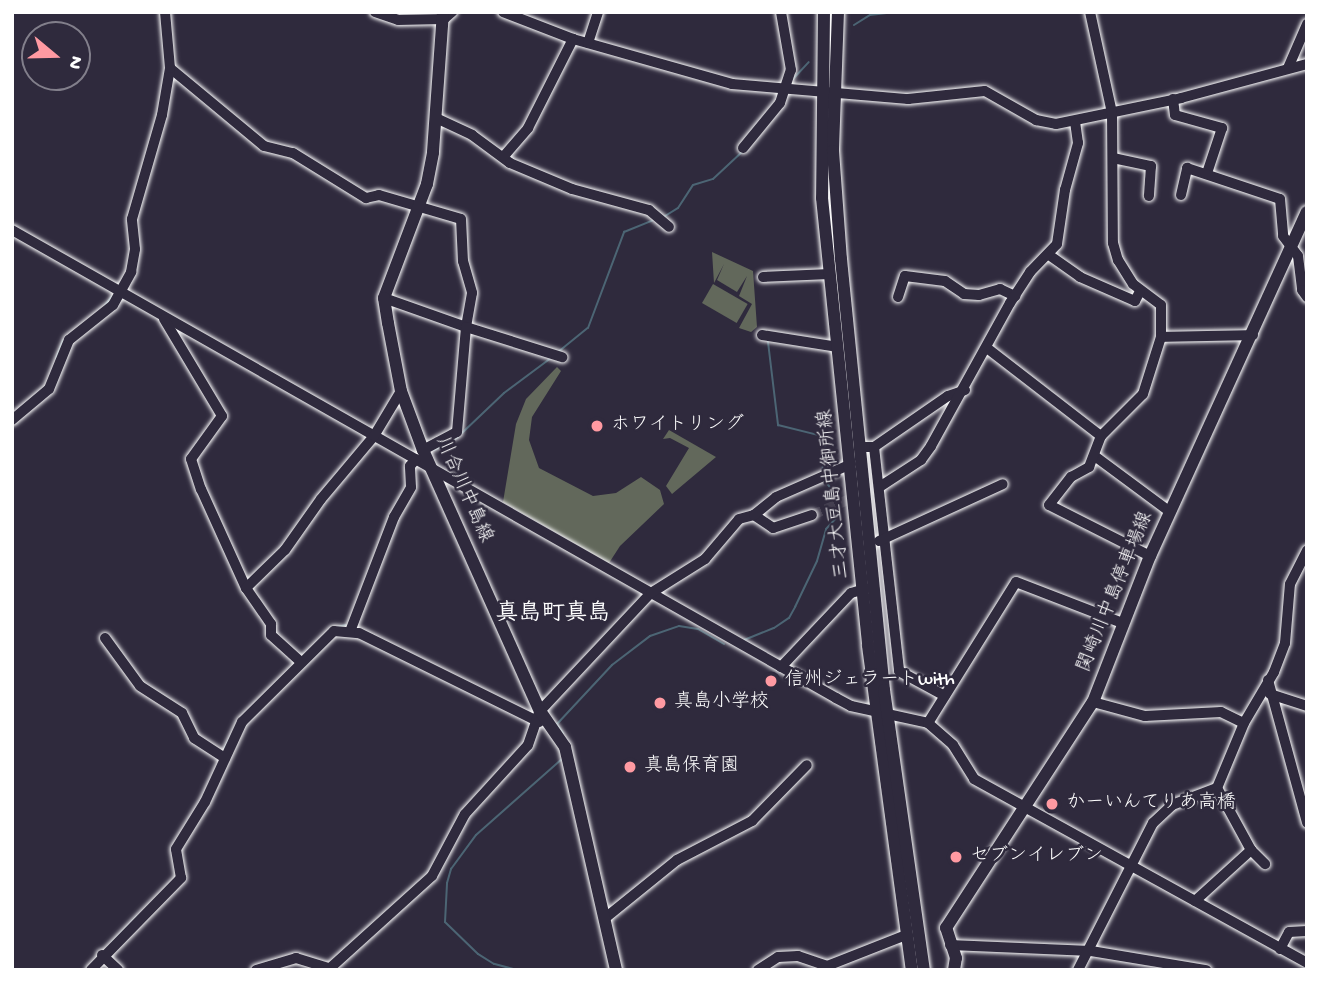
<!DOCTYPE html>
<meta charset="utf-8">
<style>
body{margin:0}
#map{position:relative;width:1319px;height:982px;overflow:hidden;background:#2f2a3d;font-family:"Gochi Hand","Klee One",sans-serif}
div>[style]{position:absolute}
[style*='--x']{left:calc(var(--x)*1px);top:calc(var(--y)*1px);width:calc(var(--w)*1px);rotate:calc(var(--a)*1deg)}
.green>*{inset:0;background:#62685b;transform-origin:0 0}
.stream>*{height:2px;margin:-1px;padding:0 1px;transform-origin:1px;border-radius:1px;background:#4c6574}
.minor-tunnel>*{height:10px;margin-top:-5px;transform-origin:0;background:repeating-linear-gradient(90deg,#443f50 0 10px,transparent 0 15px)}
.roads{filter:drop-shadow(0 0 2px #fff) drop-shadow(0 0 2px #fff)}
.minor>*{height:10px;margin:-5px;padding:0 5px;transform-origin:5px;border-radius:5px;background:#2f2a3d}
.major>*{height:12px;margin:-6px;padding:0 6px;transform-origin:6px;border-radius:6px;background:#2f2a3d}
.dots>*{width:19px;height:19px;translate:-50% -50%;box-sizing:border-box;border:4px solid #2f2a3d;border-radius:50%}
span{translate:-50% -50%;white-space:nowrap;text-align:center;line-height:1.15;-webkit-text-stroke:5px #2f2a3d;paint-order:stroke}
.poi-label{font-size:19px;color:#fff}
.left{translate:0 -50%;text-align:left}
.street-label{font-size:19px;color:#fff}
.quarter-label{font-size:23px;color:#fff;font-weight:700}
.frame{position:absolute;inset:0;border:14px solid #fff;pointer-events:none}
.north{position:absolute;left:21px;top:21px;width:70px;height:70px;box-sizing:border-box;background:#2f2a3d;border:2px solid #827f8b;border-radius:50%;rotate:109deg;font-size:19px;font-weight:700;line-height:28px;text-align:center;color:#fff}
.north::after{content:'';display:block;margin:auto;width:24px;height:32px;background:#ff9aa2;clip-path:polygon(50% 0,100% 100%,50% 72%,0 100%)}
</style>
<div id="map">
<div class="green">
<div style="clip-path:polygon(712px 252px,753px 271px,757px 327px,751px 332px,739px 328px,752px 304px,739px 296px,747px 276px,737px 292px,717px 280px,724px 264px,714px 283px)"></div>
<div style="left:713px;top:284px;width:40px;height:22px;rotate:30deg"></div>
<div style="clip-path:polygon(557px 367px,561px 371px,532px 417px,529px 440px,539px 468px,593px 496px,616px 493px,641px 477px,660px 490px,664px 504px,620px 546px,609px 563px,503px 502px,516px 424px,526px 399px)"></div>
<div style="clip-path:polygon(669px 430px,716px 457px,672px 494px,666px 486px,689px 448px,670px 438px,663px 439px)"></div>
</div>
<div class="stream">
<div style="--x:854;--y:25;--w:19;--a:-32"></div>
<div style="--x:870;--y:15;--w:23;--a:-7"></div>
<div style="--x:793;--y:79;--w:23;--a:-47"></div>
<div style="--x:665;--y:216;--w:15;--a:-32"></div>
<div style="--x:678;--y:208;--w:27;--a:-57"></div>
<div style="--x:693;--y:185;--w:21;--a:-17"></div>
<div style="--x:713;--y:179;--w:41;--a:-43"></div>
<div style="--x:105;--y:305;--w:11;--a:-52"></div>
<div style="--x:768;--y:342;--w:84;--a:83.1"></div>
<div style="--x:778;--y:425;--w:49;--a:14"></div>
<div style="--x:826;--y:437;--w:36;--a:96"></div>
<div style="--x:558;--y:352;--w:38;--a:-39"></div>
<div style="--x:588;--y:328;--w:103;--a:-69.4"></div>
<div style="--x:624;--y:232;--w:31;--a:-22"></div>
<div style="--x:56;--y:358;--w:19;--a:-69"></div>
<div style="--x:462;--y:433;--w:58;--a:-43.6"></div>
<div style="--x:504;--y:393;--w:59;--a:-36.7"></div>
<div style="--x:434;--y:450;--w:27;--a:-28"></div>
<div style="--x:337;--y:627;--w:9;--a:-13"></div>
<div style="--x:744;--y:640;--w:32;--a:-22"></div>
<div style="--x:774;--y:628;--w:18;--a:-34"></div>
<div style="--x:789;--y:618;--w:13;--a:-61"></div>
<div style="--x:795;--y:607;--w:51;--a:-64.4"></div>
<div style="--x:817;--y:561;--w:33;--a:-74"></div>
<div style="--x:826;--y:529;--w:22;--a:-47"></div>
<div style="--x:841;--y:513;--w:17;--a:-103"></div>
<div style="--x:837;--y:496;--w:19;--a:-129"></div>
<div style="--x:563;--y:733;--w:11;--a:-124"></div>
<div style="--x:557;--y:724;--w:81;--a:-47"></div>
<div style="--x:612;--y:665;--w:48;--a:-37.3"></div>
<div style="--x:650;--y:636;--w:31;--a:-19"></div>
<div style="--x:679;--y:626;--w:19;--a:9"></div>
<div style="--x:698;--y:629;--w:30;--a:30"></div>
<div style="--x:224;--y:749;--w:16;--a:-63"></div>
<div style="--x:112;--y:942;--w:36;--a:-46"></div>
<div style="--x:517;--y:970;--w:24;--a:-165"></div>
<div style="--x:494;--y:964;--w:19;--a:-148"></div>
<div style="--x:478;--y:954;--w:46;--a:-135.9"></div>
<div style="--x:445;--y:922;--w:39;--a:-87"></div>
<div style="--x:447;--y:883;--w:15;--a:-74"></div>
<div style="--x:451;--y:869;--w:42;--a:-53.7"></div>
<div style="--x:476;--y:835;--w:115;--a:-41.5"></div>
</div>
<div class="minor-tunnel">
<div style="--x:812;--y:515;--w:75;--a:-22.8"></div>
</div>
<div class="roads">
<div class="minor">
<div style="--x:375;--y:12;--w:24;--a:19"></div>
<div style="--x:398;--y:20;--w:46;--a:-1.2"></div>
<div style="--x:444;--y:19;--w:11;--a:-41"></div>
<div style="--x:503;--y:12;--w:75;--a:21.1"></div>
<div style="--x:573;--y:39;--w:165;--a:15.8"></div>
<div style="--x:732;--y:84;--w:177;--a:4.9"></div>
<div style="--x:908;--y:99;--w:77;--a:-5.9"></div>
<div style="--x:985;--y:91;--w:59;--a:29.6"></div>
<div style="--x:1036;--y:120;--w:20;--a:11"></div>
<div style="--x:1056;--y:124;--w:128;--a:-11.7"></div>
<div style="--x:1181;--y:98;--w:131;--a:-15.1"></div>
<div style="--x:1090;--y:12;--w:103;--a:77.7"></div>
<div style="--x:1112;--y:113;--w:130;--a:89.6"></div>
<div style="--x:1113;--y:243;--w:18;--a:74"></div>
<div style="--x:1118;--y:260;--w:28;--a:58"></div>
<div style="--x:1133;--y:284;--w:35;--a:37"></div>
<div style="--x:1161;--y:305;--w:32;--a:90"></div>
<div style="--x:1161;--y:337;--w:92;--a:-1.2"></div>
<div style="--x:588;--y:43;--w:33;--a:-72"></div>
<div style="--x:170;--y:68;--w:122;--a:39.7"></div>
<div style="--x:264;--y:146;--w:30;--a:14"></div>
<div style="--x:293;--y:153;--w:86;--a:31.7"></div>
<div style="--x:366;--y:198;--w:13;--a:-13"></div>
<div style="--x:379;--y:195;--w:85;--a:16.3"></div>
<div style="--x:461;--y:219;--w:42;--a:87.3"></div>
<div style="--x:463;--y:261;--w:33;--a:74"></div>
<div style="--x:472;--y:293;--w:35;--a:100"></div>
<div style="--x:466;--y:327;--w:87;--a:-160.5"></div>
<div style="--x:1288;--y:68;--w:48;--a:-66.6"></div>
<div style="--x:1173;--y:99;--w:16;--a:83"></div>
<div style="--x:1175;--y:115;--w:49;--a:15.5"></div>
<div style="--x:1222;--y:128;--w:47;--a:108.4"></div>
<div style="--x:436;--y:118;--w:40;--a:25"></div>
<div style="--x:472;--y:135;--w:47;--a:36.4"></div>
<div style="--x:510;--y:163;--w:67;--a:22.8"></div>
<div style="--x:572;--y:189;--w:80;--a:15.3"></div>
<div style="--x:649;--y:210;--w:26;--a:40"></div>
<div style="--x:743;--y:148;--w:58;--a:-50.6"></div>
<div style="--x:780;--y:103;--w:35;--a:-72"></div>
<div style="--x:791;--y:70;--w:59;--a:-99.8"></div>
<div style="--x:504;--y:156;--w:37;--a:-49"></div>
<div style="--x:528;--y:128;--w:100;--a:-63.2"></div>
<div style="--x:1113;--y:158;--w:39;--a:12"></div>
<div style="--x:1151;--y:166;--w:30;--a:94"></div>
<div style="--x:1181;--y:195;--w:28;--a:-77"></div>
<div style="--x:1187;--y:168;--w:98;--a:18.4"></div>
<div style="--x:1280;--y:199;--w:37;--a:85"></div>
<div style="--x:1283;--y:236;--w:25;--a:53"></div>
<div style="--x:1298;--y:256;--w:34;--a:83"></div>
<div style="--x:1302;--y:290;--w:9;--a:54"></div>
<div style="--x:12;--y:230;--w:948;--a:29.59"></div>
<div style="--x:836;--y:698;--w:17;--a:28"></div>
<div style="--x:851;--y:706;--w:79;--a:12.4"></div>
<div style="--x:928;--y:723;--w:33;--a:41"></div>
<div style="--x:953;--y:745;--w:40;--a:58"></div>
<div style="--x:974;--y:779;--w:380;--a:28.9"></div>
<div style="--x:1049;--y:255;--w:38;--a:35"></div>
<div style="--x:1080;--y:277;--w:60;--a:23.6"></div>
<div style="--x:1135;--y:301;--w:11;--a:-63"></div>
<div style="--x:763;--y:277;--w:67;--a:-2.6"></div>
<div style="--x:898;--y:297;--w:22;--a:-72"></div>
<div style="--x:905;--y:276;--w:40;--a:7.1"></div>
<div style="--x:945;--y:281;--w:23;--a:34"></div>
<div style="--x:964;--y:294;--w:15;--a:4"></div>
<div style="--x:979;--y:295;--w:22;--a:-16"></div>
<div style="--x:1000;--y:289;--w:17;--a:25"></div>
<div style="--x:164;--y:319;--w:113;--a:59.1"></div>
<div style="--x:222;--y:416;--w:53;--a:125.8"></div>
<div style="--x:191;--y:459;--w:32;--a:72"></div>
<div style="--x:201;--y:489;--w:109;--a:65.6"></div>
<div style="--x:246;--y:588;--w:44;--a:55.2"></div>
<div style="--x:271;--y:624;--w:11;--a:90"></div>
<div style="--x:271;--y:635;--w:38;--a:42"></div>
<div style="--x:762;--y:335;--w:77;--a:9"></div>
<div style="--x:987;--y:348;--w:144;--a:37.7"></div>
<div style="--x:12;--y:420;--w:48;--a:-40"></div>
<div style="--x:49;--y:389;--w:53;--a:-67.8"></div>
<div style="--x:69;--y:340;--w:56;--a:-38.5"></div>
<div style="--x:113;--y:305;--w:38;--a:-61"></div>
<div style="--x:131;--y:272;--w:23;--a:-80"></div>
<div style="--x:135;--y:249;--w:30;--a:-96"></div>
<div style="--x:132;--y:219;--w:108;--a:-73.9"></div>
<div style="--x:162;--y:115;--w:48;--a:-80.3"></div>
<div style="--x:170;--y:68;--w:56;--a:-95.1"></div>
<div style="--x:861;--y:447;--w:13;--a:0"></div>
<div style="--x:874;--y:447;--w:90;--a:-34.6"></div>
<div style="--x:948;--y:396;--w:18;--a:-19"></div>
<div style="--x:874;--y:447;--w:225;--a:83.6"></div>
<div style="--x:899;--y:671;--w:52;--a:28.5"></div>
<div style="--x:423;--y:450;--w:38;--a:-28"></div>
<div style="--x:457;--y:432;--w:105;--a:-85.1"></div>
<div style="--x:466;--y:327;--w:101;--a:17.4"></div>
<div style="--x:1096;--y:457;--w:92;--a:36.6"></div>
<div style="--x:881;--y:486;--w:48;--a:-33"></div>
<div style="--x:921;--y:460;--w:17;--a:-54"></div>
<div style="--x:931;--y:446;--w:163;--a:-61.1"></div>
<div style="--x:1010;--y:303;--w:37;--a:-57"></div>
<div style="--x:1030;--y:272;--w:39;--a:-46"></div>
<div style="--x:1057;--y:244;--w:55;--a:-81.6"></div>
<div style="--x:1065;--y:190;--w:49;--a:-74.5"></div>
<div style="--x:1078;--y:143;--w:21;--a:-98"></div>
<div style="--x:754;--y:515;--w:23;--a:34"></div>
<div style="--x:773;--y:528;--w:41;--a:-18.4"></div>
<div style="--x:879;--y:541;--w:136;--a:-24.7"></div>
<div style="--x:1150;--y:556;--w:113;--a:-153.2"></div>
<div style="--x:1049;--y:505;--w:36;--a:-52"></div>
<div style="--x:1071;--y:477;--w:21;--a:-29"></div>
<div style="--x:1089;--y:467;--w:33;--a:-69"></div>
<div style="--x:1101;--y:436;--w:59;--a:-45"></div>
<div style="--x:1143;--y:394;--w:60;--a:-72.5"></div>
<div style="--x:246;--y:588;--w:54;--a:-44.3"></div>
<div style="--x:285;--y:550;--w:62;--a:-54.8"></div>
<div style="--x:321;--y:499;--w:82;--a:-49.9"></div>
<div style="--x:374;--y:436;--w:52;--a:-59"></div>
<div style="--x:351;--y:629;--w:120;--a:-69"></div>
<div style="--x:394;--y:517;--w:34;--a:-60"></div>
<div style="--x:411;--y:487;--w:21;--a:-93"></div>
<div style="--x:410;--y:466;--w:9;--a:-49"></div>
<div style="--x:105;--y:638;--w:59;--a:53.9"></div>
<div style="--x:140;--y:686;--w:50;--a:32.7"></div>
<div style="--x:182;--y:713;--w:28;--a:64"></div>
<div style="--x:194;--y:738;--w:37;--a:33"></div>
<div style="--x:781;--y:667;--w:102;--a:-46.6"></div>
<div style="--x:851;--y:593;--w:15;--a:-16"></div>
<div style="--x:1268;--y:680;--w:148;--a:74.7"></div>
<div style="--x:1270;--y:694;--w:39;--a:18"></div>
<div style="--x:1093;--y:702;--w:54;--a:15.1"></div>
<div style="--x:1145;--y:716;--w:76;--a:-3"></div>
<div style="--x:1221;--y:712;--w:25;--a:26"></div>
<div style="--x:928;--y:723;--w:166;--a:-58"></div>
<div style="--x:1016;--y:582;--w:114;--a:21.1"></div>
<div style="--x:1251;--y:850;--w:20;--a:45"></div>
<div style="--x:1195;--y:901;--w:76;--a:-42.3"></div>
<div style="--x:1251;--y:850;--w:71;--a:-118.7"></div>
<div style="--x:604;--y:919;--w:94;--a:-38.9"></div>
<div style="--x:677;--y:860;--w:85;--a:-27.5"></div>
<div style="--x:752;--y:821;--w:78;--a:-45.5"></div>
<div style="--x:950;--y:945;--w:141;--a:2.4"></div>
<div style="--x:1091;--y:951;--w:117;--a:9.4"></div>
<div style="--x:1280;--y:949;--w:19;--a:-62"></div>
<div style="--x:1289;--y:932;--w:18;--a:-3"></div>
<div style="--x:102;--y:955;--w:22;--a:43"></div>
<div style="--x:91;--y:970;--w:129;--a:-45.6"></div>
<div style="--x:181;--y:878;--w:29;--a:-100"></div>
<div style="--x:176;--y:849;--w:55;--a:-58.3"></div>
<div style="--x:205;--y:802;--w:88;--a:-65.2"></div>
<div style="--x:242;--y:722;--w:129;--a:-44.7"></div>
<div style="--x:334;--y:631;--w:25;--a:5"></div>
<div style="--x:359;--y:633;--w:201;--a:26.3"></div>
<div style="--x:256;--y:970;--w:42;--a:-16.7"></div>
<div style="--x:296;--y:958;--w:34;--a:17"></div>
<div style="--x:328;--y:970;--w:140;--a:-42.1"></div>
<div style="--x:432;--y:876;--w:70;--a:-62"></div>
<div style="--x:465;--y:814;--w:93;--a:-47.6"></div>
<div style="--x:528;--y:745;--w:36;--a:-71"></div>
<div style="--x:540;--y:711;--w:162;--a:-46.8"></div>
<div style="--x:651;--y:593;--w:64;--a:-32.2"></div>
<div style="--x:705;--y:559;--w:52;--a:-49.6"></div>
<div style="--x:739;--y:519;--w:16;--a:-15"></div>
<div style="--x:754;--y:515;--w:28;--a:-39"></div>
<div style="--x:776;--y:497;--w:82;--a:-23.7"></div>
<div style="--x:758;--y:970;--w:24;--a:-33"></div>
<div style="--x:778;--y:957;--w:20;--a:-3"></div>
<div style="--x:798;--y:956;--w:31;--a:19"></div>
<div style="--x:827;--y:966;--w:85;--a:-21.4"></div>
<div style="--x:1078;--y:970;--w:165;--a:-63"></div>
<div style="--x:1153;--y:823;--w:26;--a:-43"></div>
<div style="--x:1172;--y:805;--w:48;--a:-20.7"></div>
<div style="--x:1217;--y:788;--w:70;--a:-67.4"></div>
<div style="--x:1244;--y:723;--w:59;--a:-59.5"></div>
<div style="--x:1274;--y:672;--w:31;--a:-69"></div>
<div style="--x:1285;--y:643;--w:59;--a:-85.2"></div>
<div style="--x:1290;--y:584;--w:38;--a:-63"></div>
</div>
<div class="major">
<div style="--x:443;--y:12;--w:141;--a:94.1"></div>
<div style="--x:433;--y:153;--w:32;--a:101"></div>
<div style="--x:427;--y:184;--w:122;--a:110.7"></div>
<div style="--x:384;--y:298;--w:25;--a:81"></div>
<div style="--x:388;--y:323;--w:69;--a:79.2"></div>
<div style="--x:401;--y:391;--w:63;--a:69.6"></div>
<div style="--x:423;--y:450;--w:286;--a:65.9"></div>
<div style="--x:540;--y:711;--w:44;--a:55.2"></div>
<div style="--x:565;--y:747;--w:229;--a:77.1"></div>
<div style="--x:824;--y:12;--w:186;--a:90.6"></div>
<div style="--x:822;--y:198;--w:450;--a:84.1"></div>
<div style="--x:868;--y:646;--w:327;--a:82.3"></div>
<div style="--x:838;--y:12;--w:139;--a:92.1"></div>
<div style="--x:833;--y:151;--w:108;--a:85.8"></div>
<div style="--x:841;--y:259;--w:433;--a:84.3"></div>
<div style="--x:884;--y:690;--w:283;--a:81.9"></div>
<div style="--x:954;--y:970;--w:12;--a:-81"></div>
<div style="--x:956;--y:958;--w:32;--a:-108"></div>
<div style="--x:946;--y:928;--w:270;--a:-57"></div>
<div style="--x:1093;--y:702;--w:157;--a:-68.7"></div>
<div style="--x:1150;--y:556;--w:378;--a:-65.5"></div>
</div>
</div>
<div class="dots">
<div style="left:597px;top:426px;background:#ff9aa2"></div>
<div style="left:771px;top:681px;background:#ff9aa2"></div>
<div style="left:660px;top:703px;background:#ff9aa2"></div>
<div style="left:630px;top:767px;background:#ff9aa2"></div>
<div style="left:1052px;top:804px;background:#ff9aa2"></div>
<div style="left:956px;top:857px;background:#ff9aa2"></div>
</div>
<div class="poi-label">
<span class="left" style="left:611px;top:426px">ホワイトリング</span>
<span class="left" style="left:785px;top:681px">信州ジェラートwith</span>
<span class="left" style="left:674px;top:703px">真島小学校</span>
<span class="left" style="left:644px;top:767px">真島保育園</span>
<span class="left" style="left:1066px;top:804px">かーいんてりあ高橋</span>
<span class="left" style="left:970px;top:857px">セブンイレブン</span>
</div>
<div class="street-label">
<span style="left:463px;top:490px;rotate:66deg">川合川中島線</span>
<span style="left:835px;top:494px;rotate:-96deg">三才大豆島中御所線</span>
<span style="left:1116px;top:592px;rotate:-68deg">関崎川中島停車場線</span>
</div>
<div class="quarter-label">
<span style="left:553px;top:615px">真島町真島</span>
</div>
<div class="frame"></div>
<div class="north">N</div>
</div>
